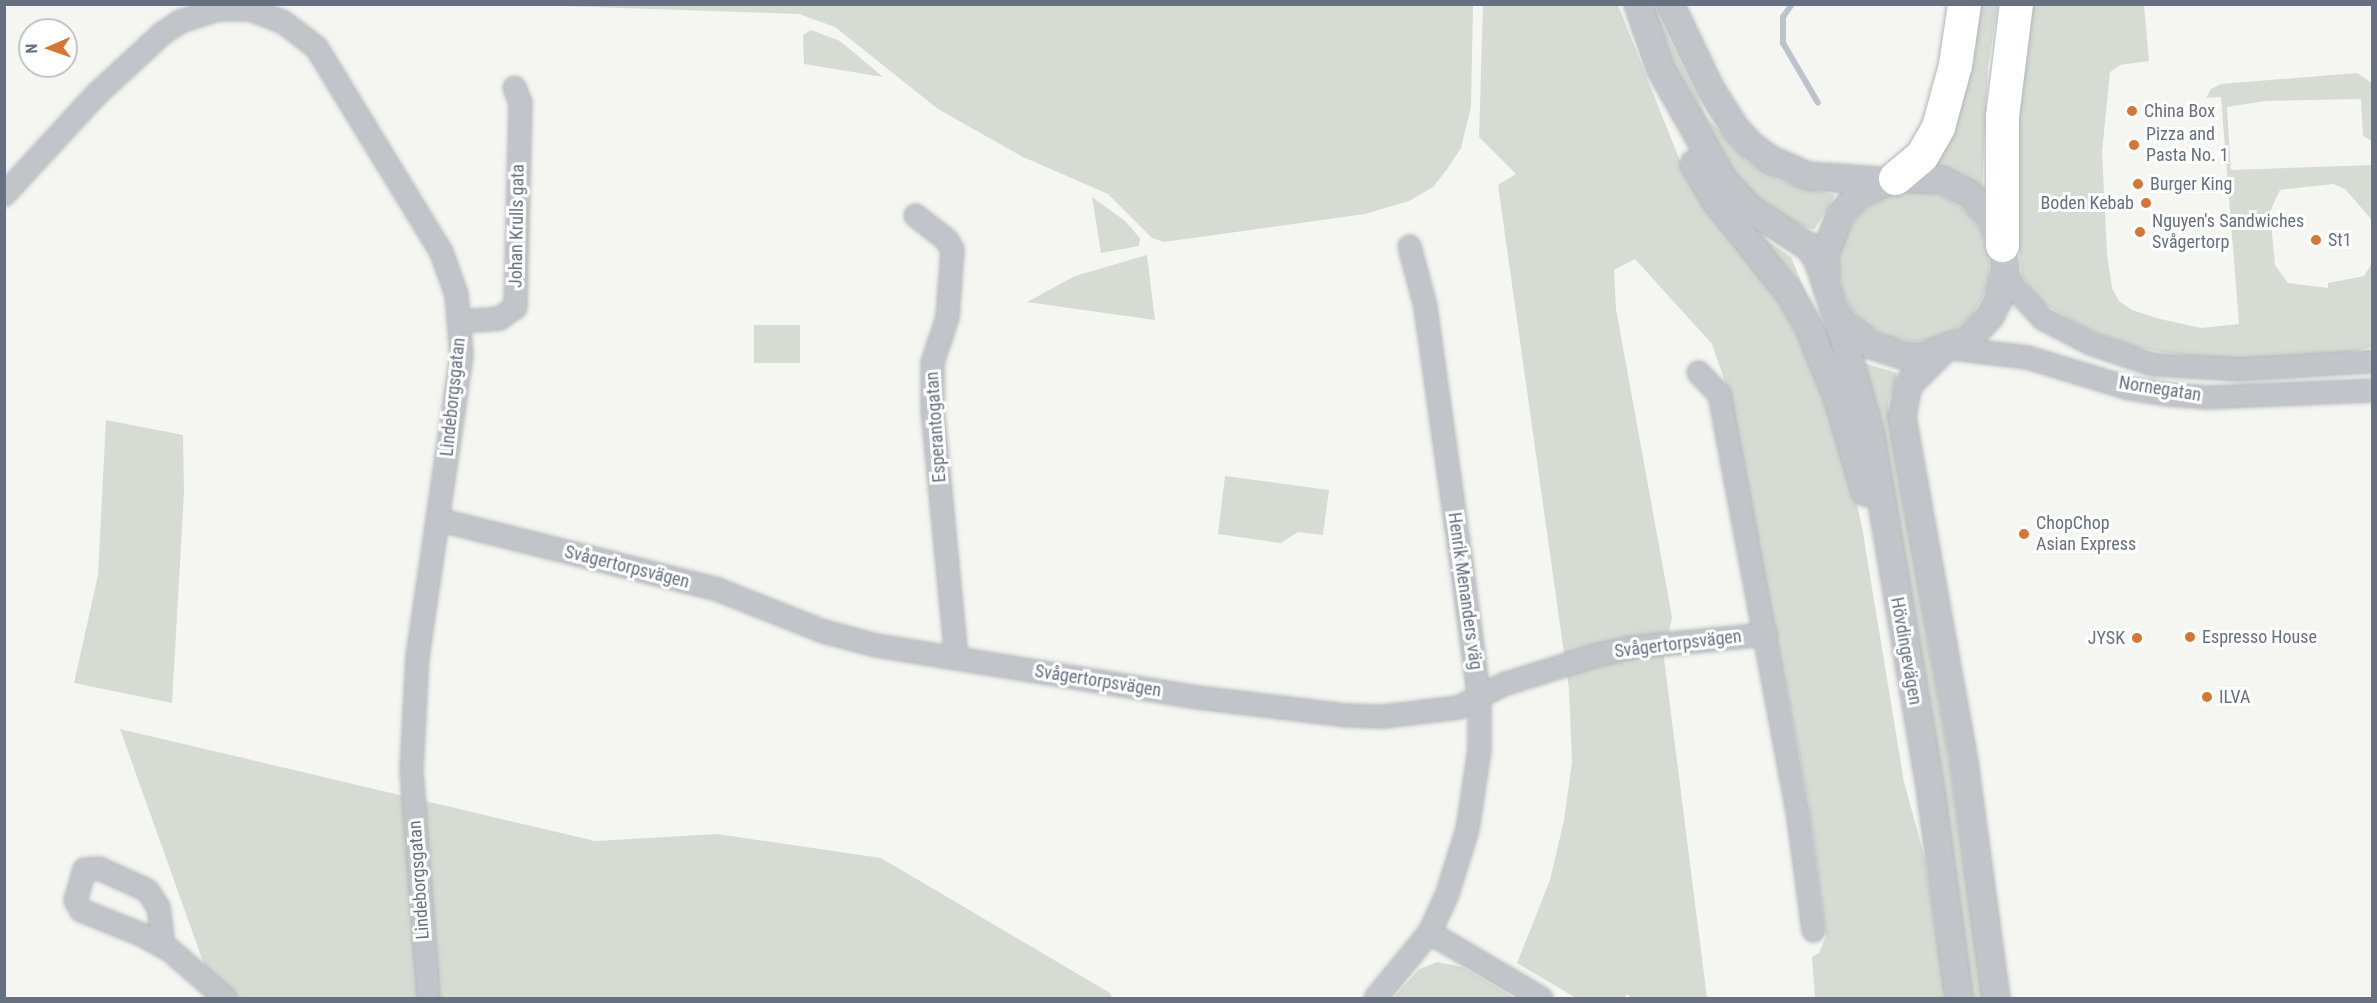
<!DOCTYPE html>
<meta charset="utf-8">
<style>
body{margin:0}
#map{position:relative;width:2377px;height:1003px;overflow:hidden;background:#f5f6f2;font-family:"Roboto Condensed",sans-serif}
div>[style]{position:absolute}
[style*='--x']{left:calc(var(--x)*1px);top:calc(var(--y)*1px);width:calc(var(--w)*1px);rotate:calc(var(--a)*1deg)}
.green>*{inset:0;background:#d6dcd4;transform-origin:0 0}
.round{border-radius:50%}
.stream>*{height:6px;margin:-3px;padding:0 3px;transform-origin:3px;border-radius:3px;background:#bcc3ca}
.roads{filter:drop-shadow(0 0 2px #b4b6ba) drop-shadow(0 0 2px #b4b6ba)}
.minor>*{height:21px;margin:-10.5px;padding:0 10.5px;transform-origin:10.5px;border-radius:10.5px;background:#c1c4c8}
.tertiary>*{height:26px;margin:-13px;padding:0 13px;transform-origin:13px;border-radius:13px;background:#c1c4c8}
.motorway>*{height:33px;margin:-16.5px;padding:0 16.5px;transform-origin:16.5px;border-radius:16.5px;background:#fff}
.dots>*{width:16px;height:16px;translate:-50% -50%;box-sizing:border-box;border:3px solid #fff;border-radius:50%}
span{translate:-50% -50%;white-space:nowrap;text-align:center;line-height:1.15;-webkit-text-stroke:6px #fff;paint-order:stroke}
.poi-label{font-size:18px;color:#667081}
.left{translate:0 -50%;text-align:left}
.right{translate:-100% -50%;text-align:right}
.street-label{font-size:18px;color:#667081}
.frame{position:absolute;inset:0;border:6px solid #667081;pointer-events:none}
.north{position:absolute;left:18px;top:18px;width:60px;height:60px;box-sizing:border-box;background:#fff;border:2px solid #c2c6cd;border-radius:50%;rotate:268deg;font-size:16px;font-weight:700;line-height:24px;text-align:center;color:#667081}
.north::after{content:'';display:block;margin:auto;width:21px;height:27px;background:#d77630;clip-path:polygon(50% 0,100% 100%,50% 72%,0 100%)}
</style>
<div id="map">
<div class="green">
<div style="clip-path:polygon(531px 5px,1473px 5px,1471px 107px,1461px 148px,1448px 168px,1433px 187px,1409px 201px,1365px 214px,1164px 242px,1152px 238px,1108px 194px,1023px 157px,938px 109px,835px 27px,799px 14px)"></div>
<div style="clip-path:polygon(1483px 5px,1618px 5px,1688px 181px,1766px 279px,1817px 369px,1846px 455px,1862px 527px,1904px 782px,1925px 859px,1946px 998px,1815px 998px,1812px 957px,1819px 953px,1826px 936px,1809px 804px,1725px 382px,1712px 344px,1635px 259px,1614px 270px,1616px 309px,1672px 617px,1664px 658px,1707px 998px,1632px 998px,1627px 994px,1624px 998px,1576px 998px,1517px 963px,1550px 880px,1564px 820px,1572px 762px,1569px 689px,1498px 185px,1516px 174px,1479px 137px)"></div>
<div style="clip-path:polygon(1647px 5px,1653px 5px,1707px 117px,1745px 160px,1782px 182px,1835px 195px,1814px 230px,1782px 218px,1740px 187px,1683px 90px)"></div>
<div style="clip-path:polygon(1979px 5px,1998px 5px,1988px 66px,1982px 189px,1967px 177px,1937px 165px,1951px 127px)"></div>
<div style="clip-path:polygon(2028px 5px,2144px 5px,2149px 61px,2120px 65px,2110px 72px,2102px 152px,2107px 254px,2112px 288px,2119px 301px,2132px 310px,2160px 319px,2201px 328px,2239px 324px,2221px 97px,2206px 98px,2211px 89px,2221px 84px,2357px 73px,2372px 83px,2372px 141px,2363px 136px,2361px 99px,2265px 101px,2227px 107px,2231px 170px,2372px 165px,2372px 220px,2345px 189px,2333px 184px,2280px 190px,2270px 212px,2275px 265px,2288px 283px,2328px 288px,2328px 283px,2364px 276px,2372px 263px,2372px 347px,2335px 356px,2234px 360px,2161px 352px,2131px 346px,2086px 329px,2040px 301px,2022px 277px,2012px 186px)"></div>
<div style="clip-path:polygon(811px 30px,840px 41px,883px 77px,804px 64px,803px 35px)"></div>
<div class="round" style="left:1839px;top:191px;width:150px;height:150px"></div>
<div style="clip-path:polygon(1092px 197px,1125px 221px,1140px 238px,1139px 246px,1101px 253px)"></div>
<div style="clip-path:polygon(1758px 234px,1791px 257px,1817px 320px)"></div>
<div style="clip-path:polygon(1147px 255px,1155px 320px,1027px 302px,1075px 276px)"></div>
<div style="left:754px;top:325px;width:46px;height:38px"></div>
<div style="clip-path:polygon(1864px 363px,1897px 373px,1888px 404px,1889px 418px,1950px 766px,1983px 998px,1971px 998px,1937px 760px)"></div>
<div style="clip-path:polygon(106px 420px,183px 435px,184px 493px,172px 703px,74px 683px,98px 575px)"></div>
<div style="clip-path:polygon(1225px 476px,1329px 490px,1323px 535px,1298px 532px,1281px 543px,1218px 534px)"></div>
<div style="clip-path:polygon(120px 729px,595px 841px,717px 834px,881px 858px,1110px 993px,1112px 998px,216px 998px)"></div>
<div style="clip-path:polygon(1437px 962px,1462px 967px,1514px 998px,1393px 998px,1419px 969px)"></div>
</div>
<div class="stream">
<div style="--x:1792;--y:4;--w:16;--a:125"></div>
<div style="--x:1783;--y:17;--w:26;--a:90"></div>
<div style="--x:1783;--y:43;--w:69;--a:59.7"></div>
</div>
<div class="roads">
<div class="minor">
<div style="--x:4;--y:194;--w:137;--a:-47.4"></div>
<div style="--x:97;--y:93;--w:88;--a:-42.7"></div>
<div style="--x:162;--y:33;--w:22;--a:-34"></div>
<div style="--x:180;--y:21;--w:39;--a:-18"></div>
<div style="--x:217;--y:9;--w:33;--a:0"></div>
<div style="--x:250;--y:9;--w:34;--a:21"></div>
<div style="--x:282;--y:21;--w:43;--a:37.4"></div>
<div style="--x:316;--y:47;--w:240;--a:58.6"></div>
<div style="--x:441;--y:252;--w:45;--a:70.3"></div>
<div style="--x:456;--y:294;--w:61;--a:85.3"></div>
<div style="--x:461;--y:355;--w:303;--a:98.3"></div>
<div style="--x:417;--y:655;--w:115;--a:93"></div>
<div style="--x:411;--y:770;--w:229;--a:85.7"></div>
<div style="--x:915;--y:215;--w:39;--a:38"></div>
<div style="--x:946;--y:239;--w:12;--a:59"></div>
<div style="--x:952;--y:249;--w:68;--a:94.2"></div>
<div style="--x:947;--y:317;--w:47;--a:108.4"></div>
<div style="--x:932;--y:362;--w:47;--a:90"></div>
<div style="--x:932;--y:409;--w:249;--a:84.5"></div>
<div style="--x:2005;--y:267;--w:19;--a:69"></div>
<div style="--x:2012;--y:285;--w:45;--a:47.7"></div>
<div style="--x:2042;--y:318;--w:54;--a:27.5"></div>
<div style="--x:2090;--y:343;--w:65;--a:18.7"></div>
<div style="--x:2152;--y:364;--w:87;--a:3.3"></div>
<div style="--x:2239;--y:369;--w:133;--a:-3.4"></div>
<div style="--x:460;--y:321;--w:39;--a:-4"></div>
<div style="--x:499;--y:318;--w:19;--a:-35"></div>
<div style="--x:515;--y:307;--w:205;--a:-88.6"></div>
<div style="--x:520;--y:102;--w:16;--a:-112"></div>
<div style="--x:1952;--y:348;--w:76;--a:6.8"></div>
<div style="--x:2027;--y:357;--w:107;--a:16.9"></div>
<div style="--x:2129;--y:388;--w:38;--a:9"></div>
<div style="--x:2167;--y:394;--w:40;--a:4.3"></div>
<div style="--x:2207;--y:397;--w:165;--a:-2.4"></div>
<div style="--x:1698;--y:372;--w:30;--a:46"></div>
<div style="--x:1719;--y:394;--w:423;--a:79.4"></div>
<div style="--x:1797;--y:810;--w:121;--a:82.4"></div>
<div style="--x:437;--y:519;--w:289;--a:14"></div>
<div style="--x:717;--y:589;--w:114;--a:21.6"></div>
<div style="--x:823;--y:631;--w:55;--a:14.8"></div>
<div style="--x:876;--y:645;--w:325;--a:9.2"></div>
<div style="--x:1197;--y:697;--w:149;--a:6.9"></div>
<div style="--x:1345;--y:715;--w:38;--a:2"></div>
<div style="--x:1383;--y:716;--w:76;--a:-6.8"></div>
<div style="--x:1458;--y:707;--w:51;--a:-27.1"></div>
<div style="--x:1503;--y:684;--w:101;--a:-17.4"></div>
<div style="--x:1599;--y:654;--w:33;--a:-12"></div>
<div style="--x:1631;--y:647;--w:135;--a:-5.5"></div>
<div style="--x:1429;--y:932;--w:130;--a:30.5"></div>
<div style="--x:163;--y:946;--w:39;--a:-97"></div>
<div style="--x:158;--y:907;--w:20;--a:-123"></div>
<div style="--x:147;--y:890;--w:53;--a:-155.4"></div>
<div style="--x:99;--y:868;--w:15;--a:176"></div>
<div style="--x:84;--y:869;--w:32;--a:106"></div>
<div style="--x:75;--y:900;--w:12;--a:59"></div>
<div style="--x:81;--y:910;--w:65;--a:21.8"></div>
<div style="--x:141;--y:934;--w:25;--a:29"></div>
<div style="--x:163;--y:946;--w:8;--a:30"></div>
<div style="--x:170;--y:950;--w:73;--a:41.1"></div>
<div style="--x:1375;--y:998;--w:85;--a:-50.7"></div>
<div style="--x:1429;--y:932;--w:40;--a:-65"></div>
<div style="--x:1446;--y:896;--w:70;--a:-72.6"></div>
<div style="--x:1467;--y:829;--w:80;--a:-81.4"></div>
<div style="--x:1479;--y:750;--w:50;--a:-90"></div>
<div style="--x:1479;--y:700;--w:138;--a:-97.5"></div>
<div style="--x:1461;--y:563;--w:260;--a:-98"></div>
<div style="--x:1425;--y:306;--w:62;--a:-104.9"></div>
</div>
<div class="tertiary">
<div style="--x:1638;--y:4;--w:68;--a:71"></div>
<div style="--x:1660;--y:68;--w:130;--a:60.5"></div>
<div style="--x:1724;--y:181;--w:38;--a:47"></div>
<div style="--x:1750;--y:209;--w:70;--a:32.8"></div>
<div style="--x:1809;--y:247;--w:16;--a:55"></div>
<div style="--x:1818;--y:260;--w:51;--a:71.6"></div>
<div style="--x:1834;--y:308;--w:18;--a:56"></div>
<div style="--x:1844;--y:323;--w:35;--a:39"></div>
<div style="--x:1871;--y:345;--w:36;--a:18"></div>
<div style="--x:1905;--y:356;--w:18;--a:0"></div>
<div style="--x:1923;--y:356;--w:47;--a:-20"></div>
<div style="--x:1967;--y:340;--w:33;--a:-46"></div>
<div style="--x:1990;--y:316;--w:18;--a:-63"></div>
<div style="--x:1998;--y:300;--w:34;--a:-78"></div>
<div style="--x:2005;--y:267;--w:22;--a:-98"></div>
<div style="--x:2002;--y:245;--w:30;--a:-113"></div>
<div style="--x:1990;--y:217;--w:31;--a:-132"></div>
<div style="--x:1969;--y:194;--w:31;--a:-153"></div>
<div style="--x:1941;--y:180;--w:46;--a:-177.5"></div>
<div style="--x:1895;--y:178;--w:40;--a:155"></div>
<div style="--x:1859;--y:195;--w:28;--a:134"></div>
<div style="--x:1840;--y:215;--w:43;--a:110.6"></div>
<div style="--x:1825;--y:255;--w:29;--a:88"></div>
<div style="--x:1670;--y:4;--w:93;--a:64.5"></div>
<div style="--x:1710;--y:88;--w:47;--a:58"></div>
<div style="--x:1735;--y:128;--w:26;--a:47"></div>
<div style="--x:1753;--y:147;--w:22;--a:36"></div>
<div style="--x:1771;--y:160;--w:40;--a:23.4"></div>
<div style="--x:1808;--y:176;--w:73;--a:3.9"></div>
<div style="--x:1694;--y:164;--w:42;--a:59.7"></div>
<div style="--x:1715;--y:200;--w:120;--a:51.4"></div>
<div style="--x:1790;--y:294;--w:36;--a:60"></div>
<div style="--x:1808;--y:325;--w:80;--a:67.9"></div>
<div style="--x:1838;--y:399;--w:97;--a:73.8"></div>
<div style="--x:1838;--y:319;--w:117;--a:74.2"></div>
<div style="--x:1870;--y:432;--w:367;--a:80.4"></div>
<div style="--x:1931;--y:794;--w:206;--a:82.2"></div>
<div style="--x:1940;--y:353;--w:45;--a:135"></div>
<div style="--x:1908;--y:385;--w:33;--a:101"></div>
<div style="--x:1902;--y:417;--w:351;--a:79.8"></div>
<div style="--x:1964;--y:762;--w:238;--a:82.3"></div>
</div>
<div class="motorway">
<div style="--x:1895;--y:178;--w:35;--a:-40"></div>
<div style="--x:1922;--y:155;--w:32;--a:-60"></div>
<div style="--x:1938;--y:127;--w:64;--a:-74.7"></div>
<div style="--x:1955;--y:65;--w:62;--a:-81.6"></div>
<div style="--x:2002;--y:245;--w:129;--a:-90"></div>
<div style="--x:2002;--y:116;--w:113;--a:-82.9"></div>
</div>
</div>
<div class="dots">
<div style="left:2132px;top:111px;background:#d77630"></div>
<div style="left:2134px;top:145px;background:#d77630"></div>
<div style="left:2138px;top:184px;background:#d77630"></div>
<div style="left:2146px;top:203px;background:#d77630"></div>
<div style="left:2140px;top:232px;background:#d77630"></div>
<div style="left:2316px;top:240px;background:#d77630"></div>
<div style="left:2024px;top:534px;background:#d77630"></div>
<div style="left:2190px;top:637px;background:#d77630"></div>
<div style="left:2137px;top:638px;background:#d77630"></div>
<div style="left:2207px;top:697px;background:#d77630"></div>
</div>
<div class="poi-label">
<span class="left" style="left:2144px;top:111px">China Box</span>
<span class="left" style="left:2146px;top:145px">Pizza and<br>Pasta No. 1</span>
<span class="left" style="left:2150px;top:184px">Burger King</span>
<span class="right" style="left:2134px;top:203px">Boden Kebab</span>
<span class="left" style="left:2152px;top:232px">Nguyen's Sandwiches<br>Svågertorp</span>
<span class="left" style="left:2328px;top:240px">St1</span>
<span class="left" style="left:2036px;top:534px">ChopChop<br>Asian Express</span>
<span class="left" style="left:2202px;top:637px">Espresso House</span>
<span class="right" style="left:2125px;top:638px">JYSK</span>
<span class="left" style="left:2219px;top:697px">ILVA</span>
</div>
<div class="street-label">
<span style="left:517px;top:226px;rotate:-89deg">Johan Krulls gata</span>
<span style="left:2160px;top:389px;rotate:9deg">Nornegatan</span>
<span style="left:453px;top:397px;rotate:-84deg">Lindeborgsgatan</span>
<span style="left:936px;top:427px;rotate:-94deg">Esperantogatan</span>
<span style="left:627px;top:567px;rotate:14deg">Svågertorpsvägen</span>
<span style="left:1465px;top:591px;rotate:82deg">Henrik Menanders väg</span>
<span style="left:1678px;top:644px;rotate:-7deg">Svågertorpsvägen</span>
<span style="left:1906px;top:651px;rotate:80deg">Hövdingevägen</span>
<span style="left:1098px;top:681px;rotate:9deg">Svågertorpsvägen</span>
<span style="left:419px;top:880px;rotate:-94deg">Lindeborgsgatan</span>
</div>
<div class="frame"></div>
<div class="north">N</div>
</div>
